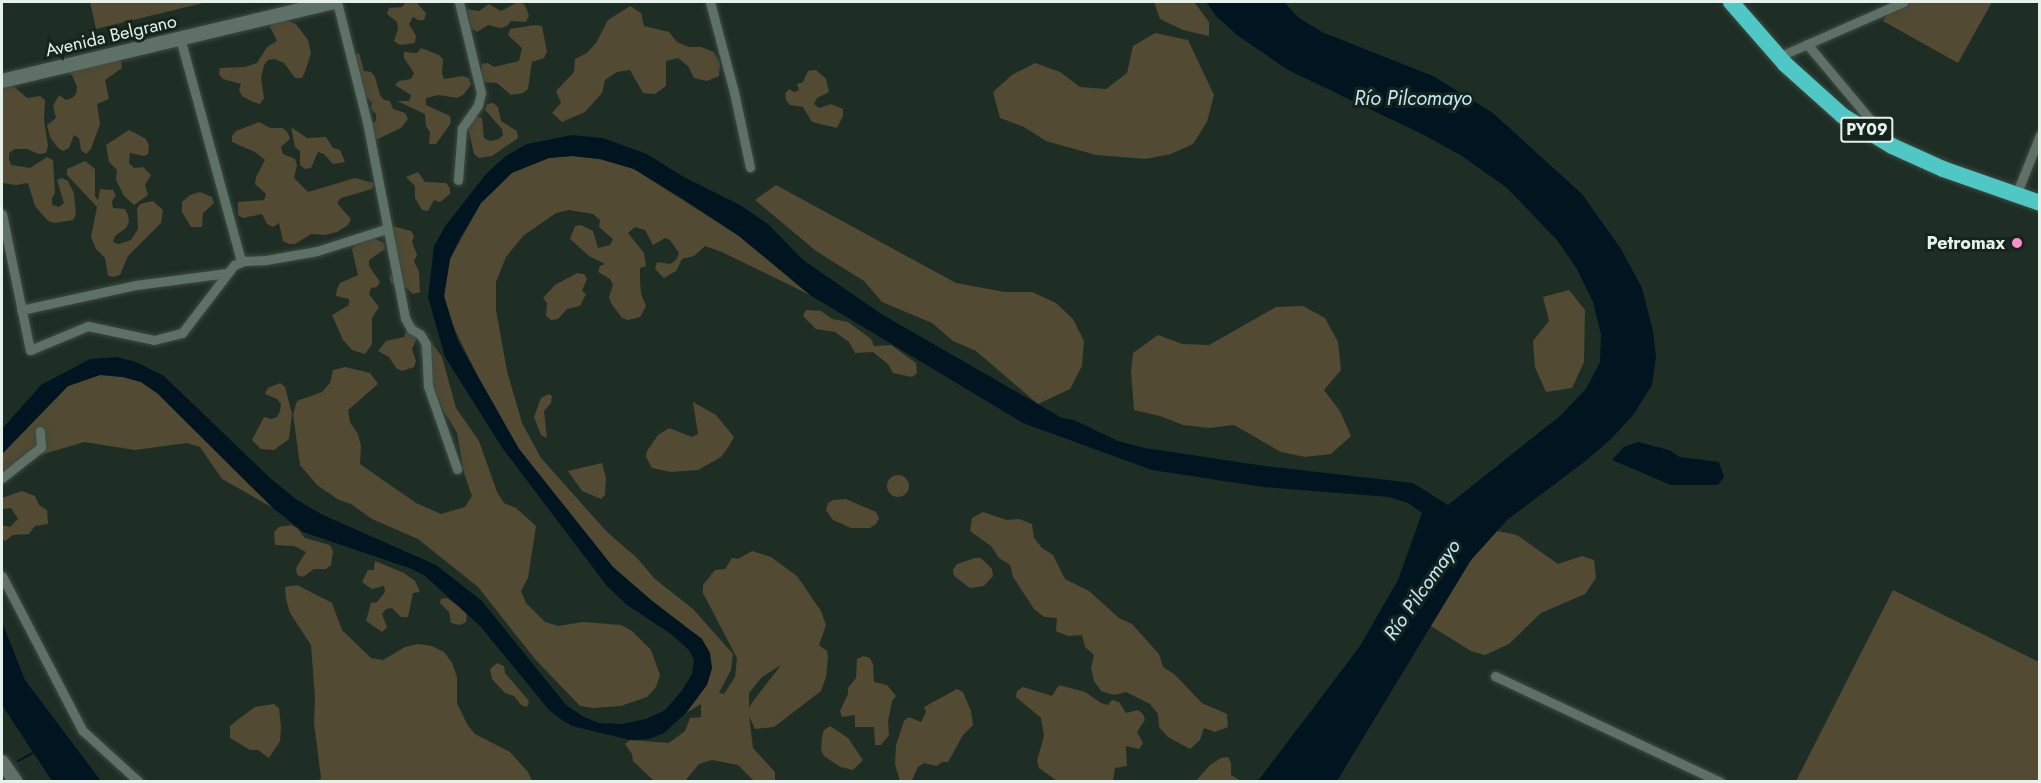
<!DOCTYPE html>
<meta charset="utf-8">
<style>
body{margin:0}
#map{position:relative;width:2041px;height:783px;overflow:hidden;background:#1f2e25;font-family:Jost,sans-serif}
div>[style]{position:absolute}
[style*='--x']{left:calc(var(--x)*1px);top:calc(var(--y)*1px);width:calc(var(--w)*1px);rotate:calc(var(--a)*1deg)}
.green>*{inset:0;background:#524a32}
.round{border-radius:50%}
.water>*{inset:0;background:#00151f}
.stream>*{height:2px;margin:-1px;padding:0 1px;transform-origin:1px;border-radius:1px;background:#00151f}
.roads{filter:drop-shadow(0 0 2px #3d4b43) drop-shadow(0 0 2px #3d4b43)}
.street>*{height:9px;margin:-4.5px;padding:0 4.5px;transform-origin:4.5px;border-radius:4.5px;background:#5f7066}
.secondary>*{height:14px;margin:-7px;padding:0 7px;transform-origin:7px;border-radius:7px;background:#5f7066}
.highway>*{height:16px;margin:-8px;padding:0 8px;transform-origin:8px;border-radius:8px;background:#4ec7c5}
.dots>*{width:16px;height:16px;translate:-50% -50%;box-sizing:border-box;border:3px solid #15241c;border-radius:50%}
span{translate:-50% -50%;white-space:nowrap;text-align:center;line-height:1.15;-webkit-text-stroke:6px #15241c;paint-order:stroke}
.shield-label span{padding:2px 4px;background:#15241c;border:2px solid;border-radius:4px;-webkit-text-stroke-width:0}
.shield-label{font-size:16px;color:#e7f1eb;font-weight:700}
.street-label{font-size:18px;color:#e7f1eb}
.poi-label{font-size:18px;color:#e7f1eb;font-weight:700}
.right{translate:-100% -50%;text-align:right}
.water-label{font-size:20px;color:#c3e9fb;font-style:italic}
.frame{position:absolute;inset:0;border:3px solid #e7f1eb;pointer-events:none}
</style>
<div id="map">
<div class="green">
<div style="clip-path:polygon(90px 2px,203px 2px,203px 3px,96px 29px)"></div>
<div style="clip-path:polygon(406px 2px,416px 2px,426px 13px,424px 20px,418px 20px,413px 17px,409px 24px,416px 36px,415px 43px,400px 45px,394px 41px,398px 29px,397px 22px,387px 14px,389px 8px,402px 7px)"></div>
<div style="clip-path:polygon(518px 2px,524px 4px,527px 10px,529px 16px,526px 22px,511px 21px,507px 26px,501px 28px,488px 25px,477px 32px,471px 28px,467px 9px,479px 11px,489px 4px,501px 11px)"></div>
<div style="clip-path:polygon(1154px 2px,1194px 2px,1209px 22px,1209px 36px,1183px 30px,1160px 19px)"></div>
<div style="clip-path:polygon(1894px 2px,1992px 2px,1958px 63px,1883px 21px)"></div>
<div style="clip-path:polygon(630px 6px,641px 13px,644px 26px,669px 32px,677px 42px,689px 47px,701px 47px,714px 52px,720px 64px,719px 76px,707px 81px,694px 78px,688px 66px,678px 58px,666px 61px,666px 86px,655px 94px,643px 93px,630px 70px,617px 72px,605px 80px,602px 93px,585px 112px,562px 122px,552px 113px,561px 103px,556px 91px,574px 72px,575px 59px,587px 53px,596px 43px,608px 20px)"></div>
<div style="clip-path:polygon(283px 19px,296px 24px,308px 40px,311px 53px,305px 72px,302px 78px,295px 78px,284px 63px,275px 59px,268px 60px,264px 65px,261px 78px,264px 98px,260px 104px,253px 102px,242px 96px,239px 90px,241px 84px,223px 79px,219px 74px,220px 68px,245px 67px,257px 63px,267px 47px,277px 41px,270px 27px,270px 21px)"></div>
<div style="clip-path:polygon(535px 25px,542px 26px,547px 52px,544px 58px,532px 62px,528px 89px,523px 93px,511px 95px,497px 83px,484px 82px,481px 76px,482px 64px,488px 63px,494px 67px,519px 61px,522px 48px,508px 35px,510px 29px)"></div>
<div style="clip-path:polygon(1155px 33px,1188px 40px,1214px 95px,1207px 122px,1193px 144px,1171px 154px,1146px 159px,1096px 155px,1046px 141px,1024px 127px,1000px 118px,993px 92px,1012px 75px,1035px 63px,1060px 72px,1080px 87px,1106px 89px,1127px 73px,1133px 46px)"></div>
<div style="clip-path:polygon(421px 48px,439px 55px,443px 59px,442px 73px,444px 79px,463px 76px,469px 78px,471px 85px,463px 95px,457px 98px,439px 95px,426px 98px,426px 105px,450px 116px,451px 123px,436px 144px,429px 144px,430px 132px,426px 126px,425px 114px,397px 101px,409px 101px,411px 95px,395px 85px,399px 81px,411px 79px,414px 73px,404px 58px,404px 52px,417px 53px)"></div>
<div style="clip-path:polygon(359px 53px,364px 71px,371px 72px,375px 77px,380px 95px,384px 100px,390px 101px,393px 109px,405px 113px,408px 119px,401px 128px,378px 139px,372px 138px,370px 125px,376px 121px,376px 114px,371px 109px,372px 103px,363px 93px,362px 80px,357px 76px,353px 56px)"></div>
<div style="clip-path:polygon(115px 58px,121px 61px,122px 68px,105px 80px,109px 99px,97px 104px,100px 124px,91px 149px,86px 154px,81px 150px,79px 138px,74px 135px,69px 148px,63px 151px,58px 148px,50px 137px,47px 125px,56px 118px,53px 106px,59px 95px,66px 100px,72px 98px,76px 94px,77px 87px,72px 75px,62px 69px)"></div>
<div style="clip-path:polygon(816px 70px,826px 79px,829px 92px,817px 98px,814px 104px,819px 108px,831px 104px,843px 109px,843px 116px,837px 128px,812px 122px,803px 107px,790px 105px,786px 100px,785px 94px,789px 89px,794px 92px,799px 90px,797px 84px,803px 82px,808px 71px)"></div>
<div style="clip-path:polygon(9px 82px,27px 98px,40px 96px,45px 100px,44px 120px,48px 146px,46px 153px,39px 154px,27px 149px,15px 149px,9px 153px,9px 159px,11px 165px,30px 168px,47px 157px,53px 160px,55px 193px,52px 198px,52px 205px,59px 207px,64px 203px,57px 180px,62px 178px,68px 181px,74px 193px,76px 214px,73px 220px,54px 223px,48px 221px,35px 206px,28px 183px,16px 185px,2px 183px,2px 83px)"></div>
<div style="clip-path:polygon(493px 103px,498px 107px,501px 121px,517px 131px,518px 138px,492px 156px,479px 158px,474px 154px,467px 123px,476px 116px,482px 118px,484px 138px,490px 141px,499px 139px,503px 135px,502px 129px,485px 110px,487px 104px)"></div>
<div style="clip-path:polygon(259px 122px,270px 128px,283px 128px,288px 133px,290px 139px,281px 147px,283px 154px,295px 159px,297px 165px,294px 178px,308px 192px,355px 178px,374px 183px,372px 189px,341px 198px,337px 203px,351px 219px,348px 225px,337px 232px,325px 235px,311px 234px,295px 244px,289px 244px,283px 241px,279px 223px,273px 227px,267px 224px,262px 214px,243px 218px,238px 215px,238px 202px,264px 200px,266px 194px,255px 184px,256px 177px,265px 160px,255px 152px,232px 142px,232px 136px,236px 131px)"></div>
<div style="clip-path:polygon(291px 127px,307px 138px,326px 137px,333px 148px,340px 150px,345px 162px,333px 164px,324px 154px,318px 152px,311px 168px,305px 169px,300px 165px,300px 151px,295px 147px)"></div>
<div style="clip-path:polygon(129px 130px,146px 139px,149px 146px,148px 154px,144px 156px,130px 153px,129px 163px,134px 168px,143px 167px,151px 175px,145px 185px,148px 195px,134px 205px,124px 196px,116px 180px,117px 170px,109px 162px,106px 145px)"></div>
<div style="clip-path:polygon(evenodd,572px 156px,600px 159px,634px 169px,739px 236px,810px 295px,722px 252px,705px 246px,694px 256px,682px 259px,676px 271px,664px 278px,655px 269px,657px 262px,670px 264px,676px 260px,679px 253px,670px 240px,665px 238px,653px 245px,645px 230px,635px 227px,628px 233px,644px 253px,646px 266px,640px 268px,640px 281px,641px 294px,646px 306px,640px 317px,628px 320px,622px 318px,611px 303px,609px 297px,613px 285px,610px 279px,598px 272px,600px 266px,605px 264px,589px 256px,570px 239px,575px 226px,581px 225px,593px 231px,598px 248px,610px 245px,613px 239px,599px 227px,600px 220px,593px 214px,569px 210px,556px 213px,523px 236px,506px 257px,496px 282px,496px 310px,507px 371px,522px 423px,541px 458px,607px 532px,637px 558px,655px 579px,693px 609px,733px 654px,731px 670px,719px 693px,724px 694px,735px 677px,737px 658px,703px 593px,703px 585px,715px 570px,725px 569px,732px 558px,738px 559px,752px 551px,771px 557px,797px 576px,821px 611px,826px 625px,819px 645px,827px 651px,828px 657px,826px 677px,821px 691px,774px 727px,755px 729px,749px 716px,753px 748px,775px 772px,775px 781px,754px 781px,738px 765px,712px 760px,699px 764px,685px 781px,654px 781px,633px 761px,632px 754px,625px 744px,630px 740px,669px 743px,685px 731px,690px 718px,701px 717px,701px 704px,686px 713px,707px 684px,712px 668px,651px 600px,613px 567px,519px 449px,490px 401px,448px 316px,444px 296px,450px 259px,481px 203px,512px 172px,549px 158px,572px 156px,781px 665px,751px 704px,749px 708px,749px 693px,762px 677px,781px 665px)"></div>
<div style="clip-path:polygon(85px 161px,95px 169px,95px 196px,98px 200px,100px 189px,113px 190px,116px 196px,112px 201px,113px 208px,125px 209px,128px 215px,129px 222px,126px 228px,115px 236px,113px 242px,119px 244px,131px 240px,138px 229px,137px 209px,140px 204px,153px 201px,163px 210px,161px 223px,128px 256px,120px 275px,114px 277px,108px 276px,105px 258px,96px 249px,91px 237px,97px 207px,67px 175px,67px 169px)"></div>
<div style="clip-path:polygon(418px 172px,425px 182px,446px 183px,450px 188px,450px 194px,440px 202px,434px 200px,428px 211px,422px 210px,415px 198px,415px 186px,406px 177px)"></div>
<div style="clip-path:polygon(776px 185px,956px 283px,1005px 292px,1032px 292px,1056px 303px,1073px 319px,1084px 341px,1082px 366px,1070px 389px,1038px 404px,976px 351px,953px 341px,932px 323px,882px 302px,864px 281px,816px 251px,755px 200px)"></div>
<div style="clip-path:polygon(200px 192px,212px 197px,214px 203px,203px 213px,202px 227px,191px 227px,182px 212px,182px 202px,190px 195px)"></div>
<div style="clip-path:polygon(392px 226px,411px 231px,414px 236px,412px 242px,417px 255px,414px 261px,419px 272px,420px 292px,413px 294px,405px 287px,392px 284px,389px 278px,396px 269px,386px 229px)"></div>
<div style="clip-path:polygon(373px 238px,384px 243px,385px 249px,369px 260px,369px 266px,380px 282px,377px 287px,371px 288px,369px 294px,379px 307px,372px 318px,372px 344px,365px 354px,352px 350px,343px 340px,332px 315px,349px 305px,349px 299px,336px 296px,337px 289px,340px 283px,358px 275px,352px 250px,355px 244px)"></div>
<div style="clip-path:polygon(577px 273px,584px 274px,587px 279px,582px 291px,586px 294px,580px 306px,567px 309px,558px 319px,551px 320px,546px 316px,547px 303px,543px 298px,555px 285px)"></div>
<div style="clip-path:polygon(1569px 290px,1585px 310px,1584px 362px,1572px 388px,1546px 392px,1535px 367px,1533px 341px,1549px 321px,1543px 297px)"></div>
<div style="clip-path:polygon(1303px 306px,1325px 318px,1338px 342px,1341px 370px,1324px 390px,1340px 411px,1351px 436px,1331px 454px,1305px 457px,1281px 452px,1234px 425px,1209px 428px,1183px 425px,1160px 416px,1134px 410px,1131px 372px,1133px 353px,1158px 335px,1182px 344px,1209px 345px,1276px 307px)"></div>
<div style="clip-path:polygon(806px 310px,821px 311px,832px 319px,848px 322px,871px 339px,874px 346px,891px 345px,916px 363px,917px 373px,912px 377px,893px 373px,888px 364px,873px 352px,855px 353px,849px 342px,835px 332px,816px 329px,803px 316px)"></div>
<div style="clip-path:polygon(415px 323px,417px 338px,412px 349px,416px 361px,414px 367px,402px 371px,396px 368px,389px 357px,378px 351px,386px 341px,404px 337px,409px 324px)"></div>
<div style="clip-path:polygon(422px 340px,434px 346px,442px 357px,456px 408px,479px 441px,497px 492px,504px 503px,516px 508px,536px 526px,528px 578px,521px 591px,526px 603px,545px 622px,558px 626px,583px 622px,621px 625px,632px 631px,651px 650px,660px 675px,656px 687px,647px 697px,621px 706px,593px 708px,580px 706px,535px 659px,478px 587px,418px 539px,372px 519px,351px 504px,339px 500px,317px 485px,300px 465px,293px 414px,297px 401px,322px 392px,330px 383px,333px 370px,345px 367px,370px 373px,378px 384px,348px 410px,350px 422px,358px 434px,361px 446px,360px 464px,416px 503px,441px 514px,465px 507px,472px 496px,464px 473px,457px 433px,444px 412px,420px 352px)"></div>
<div style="clip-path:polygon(100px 375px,123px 377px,141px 382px,157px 393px,273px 508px,222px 479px,200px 447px,187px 443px,135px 450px,84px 442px,30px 458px,2px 475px,2px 454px,68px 386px)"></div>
<div style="clip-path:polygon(280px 383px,285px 387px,292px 414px,289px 439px,274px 450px,261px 449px,252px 440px,264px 417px,271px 419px,277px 417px,280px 411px,281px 404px,277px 399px,265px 394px,268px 388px)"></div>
<div style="clip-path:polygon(549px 394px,552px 396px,551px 403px,544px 411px,547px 438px,541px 435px,534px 417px,541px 398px)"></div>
<div style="clip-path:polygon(693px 402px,716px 415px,734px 437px,729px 446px,721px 457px,698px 470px,671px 472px,652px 468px,646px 457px,647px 451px,658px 435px,669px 428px,692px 437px,698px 434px)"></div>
<div style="clip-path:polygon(602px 463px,606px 478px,605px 495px,601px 499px,582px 491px,568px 471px)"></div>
<div class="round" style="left:887px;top:475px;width:22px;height:22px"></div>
<div style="clip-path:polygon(22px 491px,35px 496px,39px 505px,47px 510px,48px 524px,35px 526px,29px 534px,13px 535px,5px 541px,2px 539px,2px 525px,10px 527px,18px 519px,11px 508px,2px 509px,2px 498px)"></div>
<div style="clip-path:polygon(846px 499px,876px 512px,879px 518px,876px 524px,870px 528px,851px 528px,833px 520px,826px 510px,828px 503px,833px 500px)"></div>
<div style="clip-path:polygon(983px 512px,1007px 520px,1019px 519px,1032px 524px,1034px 538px,1042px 548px,1053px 555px,1065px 579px,1089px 591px,1119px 618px,1132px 624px,1159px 654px,1163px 667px,1174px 674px,1202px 703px,1227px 714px,1228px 727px,1215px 732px,1204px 728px,1200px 740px,1190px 749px,1168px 737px,1159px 727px,1158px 714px,1150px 704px,1126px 692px,1114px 695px,1101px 691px,1094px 681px,1091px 668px,1094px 655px,1085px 647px,1082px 635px,1068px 636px,1056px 631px,1057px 618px,1044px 617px,1034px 609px,1013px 577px,1010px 565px,999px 558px,991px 546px,970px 531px,972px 518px)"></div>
<div style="clip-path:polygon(291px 525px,297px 528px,305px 538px,330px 545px,333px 551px,331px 565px,326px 569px,314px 569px,303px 577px,297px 575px,296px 568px,306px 552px,294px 546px,275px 545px,274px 532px,279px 527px)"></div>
<div style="clip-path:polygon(1497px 531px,1517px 535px,1558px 564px,1582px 556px,1594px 560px,1596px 578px,1585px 594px,1541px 613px,1509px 644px,1485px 655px,1471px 651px,1429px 625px,1471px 560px)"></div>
<div style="clip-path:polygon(975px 558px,981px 558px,992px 569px,993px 576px,984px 586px,970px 588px,954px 576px,953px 570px,957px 564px)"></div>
<div style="clip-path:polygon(375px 561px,404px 573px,415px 581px,420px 592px,413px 593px,408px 617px,401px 617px,392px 608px,386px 609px,382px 614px,387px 627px,382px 632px,366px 621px,371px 603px,377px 602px,385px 592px,384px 586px,372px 589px,362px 582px,368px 570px,374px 570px)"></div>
<div style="clip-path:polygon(297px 585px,332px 603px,342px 630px,371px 658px,383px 660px,405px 647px,418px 644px,432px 646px,444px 652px,452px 663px,457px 677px,457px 703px,467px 724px,475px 734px,510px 752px,528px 772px,532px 781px,318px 781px,321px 778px,314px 723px,315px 698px,311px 645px,290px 613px,286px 599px,285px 587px)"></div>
<div style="clip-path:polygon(1893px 590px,2039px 662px,2039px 781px,1796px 781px)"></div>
<div style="clip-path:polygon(447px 598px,467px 612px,466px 622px,460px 625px,451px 623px,449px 612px,440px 603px,441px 599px)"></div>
<div style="clip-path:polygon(863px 656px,870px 658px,873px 664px,874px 682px,887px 685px,896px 696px,892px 701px,888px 721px,889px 735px,881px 745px,875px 745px,874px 727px,855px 727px,855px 715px,842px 717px,840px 711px,848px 694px,848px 688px,856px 678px,857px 659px)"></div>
<div style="clip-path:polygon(497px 663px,504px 666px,505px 673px,529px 701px,527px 707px,521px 705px,514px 696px,505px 693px,492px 679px,490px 669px)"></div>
<div style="clip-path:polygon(1059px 685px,1085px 692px,1101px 703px,1108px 705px,1112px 700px,1119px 702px,1126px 713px,1138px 710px,1143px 714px,1145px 720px,1137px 732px,1143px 743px,1139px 749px,1126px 746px,1127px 766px,1115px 768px,1113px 781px,1057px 781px,1039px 768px,1037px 761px,1044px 736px,1041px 718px,1016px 697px,1017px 691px,1023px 687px,1052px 696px)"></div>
<div style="clip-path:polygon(957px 689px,963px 692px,971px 711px,973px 725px,963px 735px,948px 762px,942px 762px,937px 766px,924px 763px,918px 767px,912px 780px,900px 781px,895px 764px,896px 745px,904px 721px,909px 717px,921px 722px,926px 712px,924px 707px)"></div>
<div style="clip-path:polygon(274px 704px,279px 708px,281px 727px,280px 741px,269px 758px,258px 750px,250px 750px,230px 738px,230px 726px,240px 718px,255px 707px)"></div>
<div style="clip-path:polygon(830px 726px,848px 738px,863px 760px,853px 770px,840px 767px,824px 756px,821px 750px,822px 736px,824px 730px)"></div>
<div style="clip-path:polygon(1228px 757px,1231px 763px,1231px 775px,1241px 781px,1196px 781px,1210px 765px,1221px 758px)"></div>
</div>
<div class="water">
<div style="clip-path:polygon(1206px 2px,1284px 2px,1299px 18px,1322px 32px,1433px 76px,1493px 113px,1582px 194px,1621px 249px,1642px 288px,1653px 331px,1656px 357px,1652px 385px,1634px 414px,1610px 440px,1583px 463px,1507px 520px,1471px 560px,1337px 781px,1258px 781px,1360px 646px,1398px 580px,1422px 513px,1408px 503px,1389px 497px,1263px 487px,1152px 470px,1023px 423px,810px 295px,739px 236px,686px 201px,634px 169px,600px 159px,572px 156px,549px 158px,512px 173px,481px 203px,459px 240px,450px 259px,444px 296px,458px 341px,519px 449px,613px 567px,651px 600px,702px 639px,710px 653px,712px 668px,707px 685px,686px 713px,664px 733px,649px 739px,630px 740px,572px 726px,562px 720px,549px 710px,480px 626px,425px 576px,412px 569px,303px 532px,273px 508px,157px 393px,141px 382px,123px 377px,100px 375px,68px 386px,2px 454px,2px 429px,41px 385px,90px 359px,117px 357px,136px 362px,164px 376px,270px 478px,297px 500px,323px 515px,436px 565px,482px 601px,566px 705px,584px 717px,599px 723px,622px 724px,646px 719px,665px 710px,681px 692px,692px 674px,694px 660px,689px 650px,671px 634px,627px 605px,607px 586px,503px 449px,445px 357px,428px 297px,434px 246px,446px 225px,486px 174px,506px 156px,527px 144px,572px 135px,603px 138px,647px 154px,682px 176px,740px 205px,768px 224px,803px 260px,883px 315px,1062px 418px,1074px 420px,1118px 441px,1145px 448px,1265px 466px,1413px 483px,1448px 505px,1560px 416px,1586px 389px,1600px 362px,1601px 334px,1593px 302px,1577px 269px,1557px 240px,1507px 188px,1462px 156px,1422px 134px,1288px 70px,1237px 35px,1216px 16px)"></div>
<div style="clip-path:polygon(1638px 442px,1669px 450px,1680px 457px,1719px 462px,1724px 477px,1718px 485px,1671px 485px,1612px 460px,1624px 447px)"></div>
<div style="clip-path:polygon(2px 622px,25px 680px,101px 781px,52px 781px,2px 705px)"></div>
</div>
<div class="stream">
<div style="--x:18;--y:761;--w:21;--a:-29"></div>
</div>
<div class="roads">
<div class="street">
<div style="--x:337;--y:2;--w:124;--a:76"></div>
<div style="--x:367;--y:122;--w:200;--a:79"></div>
<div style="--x:405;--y:318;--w:13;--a:61"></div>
<div style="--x:411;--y:329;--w:10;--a:29"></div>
<div style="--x:420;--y:334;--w:12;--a:59"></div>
<div style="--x:426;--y:344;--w:42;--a:87.3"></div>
<div style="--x:428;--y:386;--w:88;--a:70.7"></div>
<div style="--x:710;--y:2;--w:93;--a:75.1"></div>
<div style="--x:734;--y:92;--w:77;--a:78"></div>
<div style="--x:180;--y:38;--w:228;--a:74.7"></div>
<div style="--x:240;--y:258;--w:6;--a:31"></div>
<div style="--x:245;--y:261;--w:21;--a:-3"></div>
<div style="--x:266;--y:260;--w:52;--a:-10"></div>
<div style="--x:317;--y:251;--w:72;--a:-17.7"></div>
<div style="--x:1807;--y:44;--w:119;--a:50.1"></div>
<div style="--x:1778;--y:57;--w:137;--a:-23.7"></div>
<div style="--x:458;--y:180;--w:52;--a:-85.6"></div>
<div style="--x:462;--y:128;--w:28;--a:-55"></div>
<div style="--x:478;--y:105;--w:12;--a:-76"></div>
<div style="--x:481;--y:93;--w:94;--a:-103.6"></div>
<div style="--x:2016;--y:195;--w:65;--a:-68.2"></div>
<div style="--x:2;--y:214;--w:139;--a:78.4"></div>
<div style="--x:30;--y:350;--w:63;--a:-22.5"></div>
<div style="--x:88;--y:326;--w:67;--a:12"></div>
<div style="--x:154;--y:340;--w:29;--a:-14"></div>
<div style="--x:182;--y:333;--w:86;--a:-52.6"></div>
<div style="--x:234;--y:265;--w:12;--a:-20"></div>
<div style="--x:21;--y:310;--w:118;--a:-12.3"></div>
<div style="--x:136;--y:285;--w:92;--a:-7.5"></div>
<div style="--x:2;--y:478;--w:50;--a:-38.5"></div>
<div style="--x:41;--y:447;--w:16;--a:-94"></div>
<div style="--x:2;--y:576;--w:174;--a:62.5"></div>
<div style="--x:82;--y:730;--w:77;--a:42.4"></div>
<div style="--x:1495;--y:676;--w:249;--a:25.2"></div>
</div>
<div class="secondary">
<div style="--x:2;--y:81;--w:341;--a:-13.4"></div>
<div style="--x:2;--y:762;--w:24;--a:55"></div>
</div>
<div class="highway">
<div style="--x:1731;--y:2;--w:82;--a:48.9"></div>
<div style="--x:1785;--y:64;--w:78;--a:41.9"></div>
<div style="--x:1843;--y:116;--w:57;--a:31.5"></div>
<div style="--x:1892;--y:146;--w:56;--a:24.3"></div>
<div style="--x:1943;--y:169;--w:103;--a:19.3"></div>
</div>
</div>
<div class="dots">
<div style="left:2017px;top:243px;background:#fa8fc7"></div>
</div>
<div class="shield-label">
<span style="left:1867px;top:130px">PY09</span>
</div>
<div class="street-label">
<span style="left:111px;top:36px;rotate:-13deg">Avenida Belgrano</span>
</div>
<div class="poi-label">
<span class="right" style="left:2005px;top:243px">Petromax</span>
</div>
<div class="water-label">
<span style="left:1413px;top:98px">Río Pilcomayo</span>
<span style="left:1422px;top:590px;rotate:-55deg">Río Pilcomayo</span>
</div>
<div class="frame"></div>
</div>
